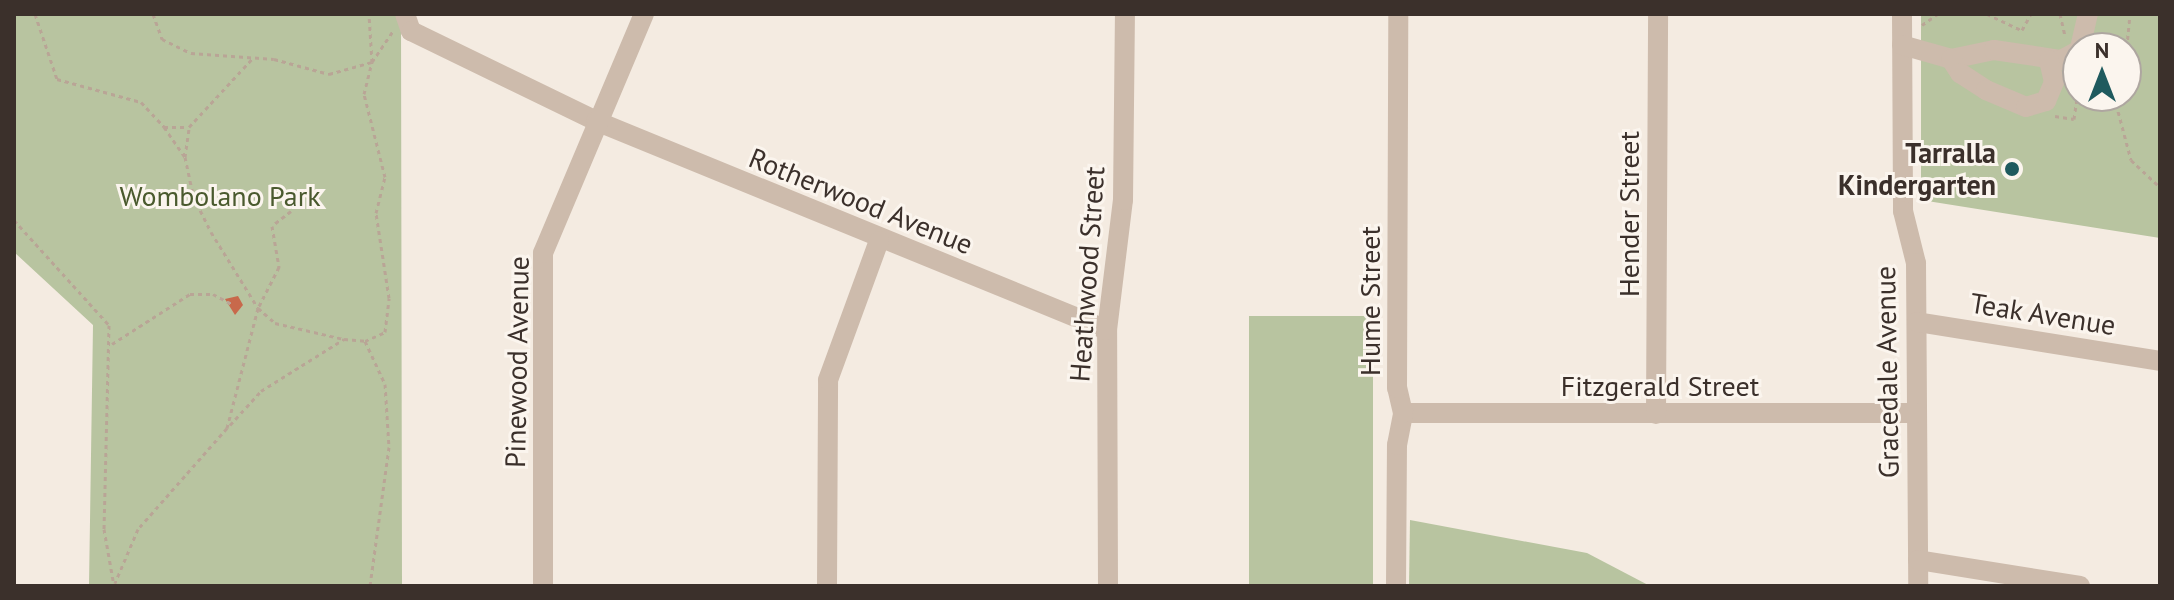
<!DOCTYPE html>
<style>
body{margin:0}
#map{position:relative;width:2174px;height:600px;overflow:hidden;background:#f4ebe1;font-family:"PT Sans",sans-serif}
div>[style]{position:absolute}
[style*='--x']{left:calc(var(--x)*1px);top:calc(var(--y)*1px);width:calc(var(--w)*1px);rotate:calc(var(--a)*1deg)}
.green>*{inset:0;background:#b8c4a0;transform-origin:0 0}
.building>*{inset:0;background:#c8694b}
.path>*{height:3px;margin-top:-1.5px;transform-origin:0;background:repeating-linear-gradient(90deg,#b9a596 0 4px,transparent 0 8px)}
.minor>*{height:20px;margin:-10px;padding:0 10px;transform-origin:10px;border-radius:10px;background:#cdbbac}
.dots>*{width:22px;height:22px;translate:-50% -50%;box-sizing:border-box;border:4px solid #fbf5ee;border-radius:50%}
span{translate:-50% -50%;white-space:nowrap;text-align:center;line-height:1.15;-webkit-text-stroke:6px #fbf5ee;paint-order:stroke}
.poi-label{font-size:28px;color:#3b302b;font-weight:700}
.right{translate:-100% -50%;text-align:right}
.park-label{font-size:28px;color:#4a5a2e}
.street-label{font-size:28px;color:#3b302b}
.frame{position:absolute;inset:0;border:16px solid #3b302b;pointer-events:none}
.north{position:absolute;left:2062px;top:32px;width:80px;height:80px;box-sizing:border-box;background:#fbf5ee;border:2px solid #aea6a0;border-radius:50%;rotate:0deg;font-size:22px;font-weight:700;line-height:32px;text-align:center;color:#3b302b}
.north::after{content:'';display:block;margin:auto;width:28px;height:36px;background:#1f5a5e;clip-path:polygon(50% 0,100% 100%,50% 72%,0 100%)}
</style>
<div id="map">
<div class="green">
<div style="clip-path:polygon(14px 14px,401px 14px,402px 586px,89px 586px,93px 325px,14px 252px)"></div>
<div style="clip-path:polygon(evenodd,1921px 14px,2160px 14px,2160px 238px,1921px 200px,1921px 14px,2078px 48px,2126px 48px,2126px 96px,2078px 96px,2078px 48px)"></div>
<div style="left:1249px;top:316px;width:124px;height:270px"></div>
<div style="clip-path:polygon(1410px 520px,1587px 553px,1650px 586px,1409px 586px)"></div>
</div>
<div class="building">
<div style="clip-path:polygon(238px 296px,243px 305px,235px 315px,225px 299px)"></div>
</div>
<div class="path">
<div style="--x:35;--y:14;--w:69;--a:71.3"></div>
<div style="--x:57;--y:79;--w:87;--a:15.3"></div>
<div style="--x:141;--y:102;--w:34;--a:47"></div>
<div style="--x:164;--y:127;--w:37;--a:55"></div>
<div style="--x:185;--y:157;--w:40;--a:78"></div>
<div style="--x:193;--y:196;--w:40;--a:63.4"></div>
<div style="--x:211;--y:232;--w:89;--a:58.3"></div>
<div style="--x:258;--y:308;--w:124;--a:104.5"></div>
<div style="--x:227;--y:428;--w:135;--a:131.4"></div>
<div style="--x:138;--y:529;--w:59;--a:113.1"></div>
<div style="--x:153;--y:14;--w:27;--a:70"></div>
<div style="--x:162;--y:39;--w:32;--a:26"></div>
<div style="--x:191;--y:53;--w:83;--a:4.1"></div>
<div style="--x:274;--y:59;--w:57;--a:15.3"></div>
<div style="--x:329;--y:74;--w:45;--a:-15.6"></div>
<div style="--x:372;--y:62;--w:37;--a:-56"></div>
<div style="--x:1987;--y:14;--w:38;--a:25"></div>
<div style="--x:2022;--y:30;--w:18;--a:-61"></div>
<div style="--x:2060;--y:14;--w:22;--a:77"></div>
<div style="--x:1922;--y:25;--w:19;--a:-35"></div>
<div style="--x:2126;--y:55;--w:41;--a:-84.4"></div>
<div style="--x:2114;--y:96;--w:66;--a:75.1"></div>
<div style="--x:2131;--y:160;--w:40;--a:43"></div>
<div style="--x:2055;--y:116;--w:19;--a:9"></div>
<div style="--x:2074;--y:119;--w:29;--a:-82"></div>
<div style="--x:164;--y:127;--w:24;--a:0"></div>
<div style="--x:185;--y:157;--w:30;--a:-82"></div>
<div style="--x:189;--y:127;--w:94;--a:-47.2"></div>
<div style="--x:291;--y:211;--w:24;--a:142"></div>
<div style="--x:272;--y:226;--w:42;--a:80.3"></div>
<div style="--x:279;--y:267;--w:46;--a:117.1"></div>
<div style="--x:258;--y:308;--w:23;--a:41"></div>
<div style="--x:275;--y:323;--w:71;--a:13.1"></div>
<div style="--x:344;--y:339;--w:21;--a:5"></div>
<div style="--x:365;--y:341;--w:22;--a:-24"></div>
<div style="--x:385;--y:332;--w:34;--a:-83"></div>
<div style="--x:389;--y:298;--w:86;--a:-98.7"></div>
<div style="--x:376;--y:213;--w:37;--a:-76"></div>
<div style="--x:385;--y:177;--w:86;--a:-104.2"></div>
<div style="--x:364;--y:94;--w:33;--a:-76"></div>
<div style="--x:372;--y:62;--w:48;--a:-93.6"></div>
<div style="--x:14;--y:220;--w:142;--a:47.9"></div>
<div style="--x:109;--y:325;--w:204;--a:91.4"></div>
<div style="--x:104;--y:529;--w:58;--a:80"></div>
<div style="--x:365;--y:341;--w:47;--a:65.1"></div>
<div style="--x:385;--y:384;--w:63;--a:86.4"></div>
<div style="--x:389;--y:447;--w:140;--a:97.8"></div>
<div style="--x:112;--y:344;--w:93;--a:-32.7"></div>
<div style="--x:190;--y:294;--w:23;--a:0"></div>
<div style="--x:213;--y:294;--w:21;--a:28"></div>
<div style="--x:230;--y:425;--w:46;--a:-47.6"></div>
<div style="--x:261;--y:391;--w:98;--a:-32.1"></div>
</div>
<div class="minor">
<div style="--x:405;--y:14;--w:18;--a:71"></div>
<div style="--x:411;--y:31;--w:206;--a:25.9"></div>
<div style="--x:596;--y:121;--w:552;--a:22.24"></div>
<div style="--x:1902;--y:14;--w:197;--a:89.7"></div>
<div style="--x:1903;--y:211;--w:54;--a:76"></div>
<div style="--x:1916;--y:263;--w:323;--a:89.6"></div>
<div style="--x:1902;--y:45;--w:51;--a:15.9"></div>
<div style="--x:1951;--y:59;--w:44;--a:-11.8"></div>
<div style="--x:1994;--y:50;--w:68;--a:8.5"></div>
<div style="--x:2061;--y:60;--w:19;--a:-28"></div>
<div style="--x:2080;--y:48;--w:35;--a:-77"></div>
<div style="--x:1951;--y:59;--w:17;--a:57"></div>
<div style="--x:1960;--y:73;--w:31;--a:33"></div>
<div style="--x:1986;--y:90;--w:43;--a:23"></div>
<div style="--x:2026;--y:107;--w:21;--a:-17"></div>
<div style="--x:2046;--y:101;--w:21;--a:-67"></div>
<div style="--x:2054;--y:82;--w:22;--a:-103"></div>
<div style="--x:1917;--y:322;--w:246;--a:9.1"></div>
<div style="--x:1403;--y:413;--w:514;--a:0"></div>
<div style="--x:1656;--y:414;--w:400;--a:-89.7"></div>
<div style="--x:1918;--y:560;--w:164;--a:9.1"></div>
<div style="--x:543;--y:586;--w:333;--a:-90"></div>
<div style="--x:543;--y:253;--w:259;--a:-67.1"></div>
<div style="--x:827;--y:586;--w:206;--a:-89.7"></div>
<div style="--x:828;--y:380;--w:148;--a:-69.9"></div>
<div style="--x:1108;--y:586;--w:256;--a:-90.2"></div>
<div style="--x:1107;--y:330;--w:131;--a:-83"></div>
<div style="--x:1123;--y:200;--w:186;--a:-89.4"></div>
<div style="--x:1396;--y:586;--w:141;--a:-89.6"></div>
<div style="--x:1397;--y:445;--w:33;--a:-79"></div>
<div style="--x:1403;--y:413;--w:26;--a:-103"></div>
<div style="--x:1397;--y:388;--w:374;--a:-89.8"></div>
</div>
<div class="dots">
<div style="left:2012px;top:169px;background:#1f5a5e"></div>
</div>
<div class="poi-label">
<span class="right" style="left:1996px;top:169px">Tarralla<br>Kindergarten</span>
</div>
<div class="park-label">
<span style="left:220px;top:196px">Wombolano Park</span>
</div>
<div class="street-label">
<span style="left:861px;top:201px;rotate:22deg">Rotherwood Avenue</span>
<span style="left:1629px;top:214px;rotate:-90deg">Hender Street</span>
<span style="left:1087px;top:274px;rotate:-86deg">Heathwood Street</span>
<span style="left:1370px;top:301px;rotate:-90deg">Hume Street</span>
<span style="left:2043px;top:314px;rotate:9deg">Teak Avenue</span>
<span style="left:517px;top:362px;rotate:-89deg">Pinewood Avenue</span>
<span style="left:1887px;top:372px;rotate:-91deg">Gracedale Avenue</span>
<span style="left:1660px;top:386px">Fitzgerald Street</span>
</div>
<div class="frame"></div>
<div class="north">N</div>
</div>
